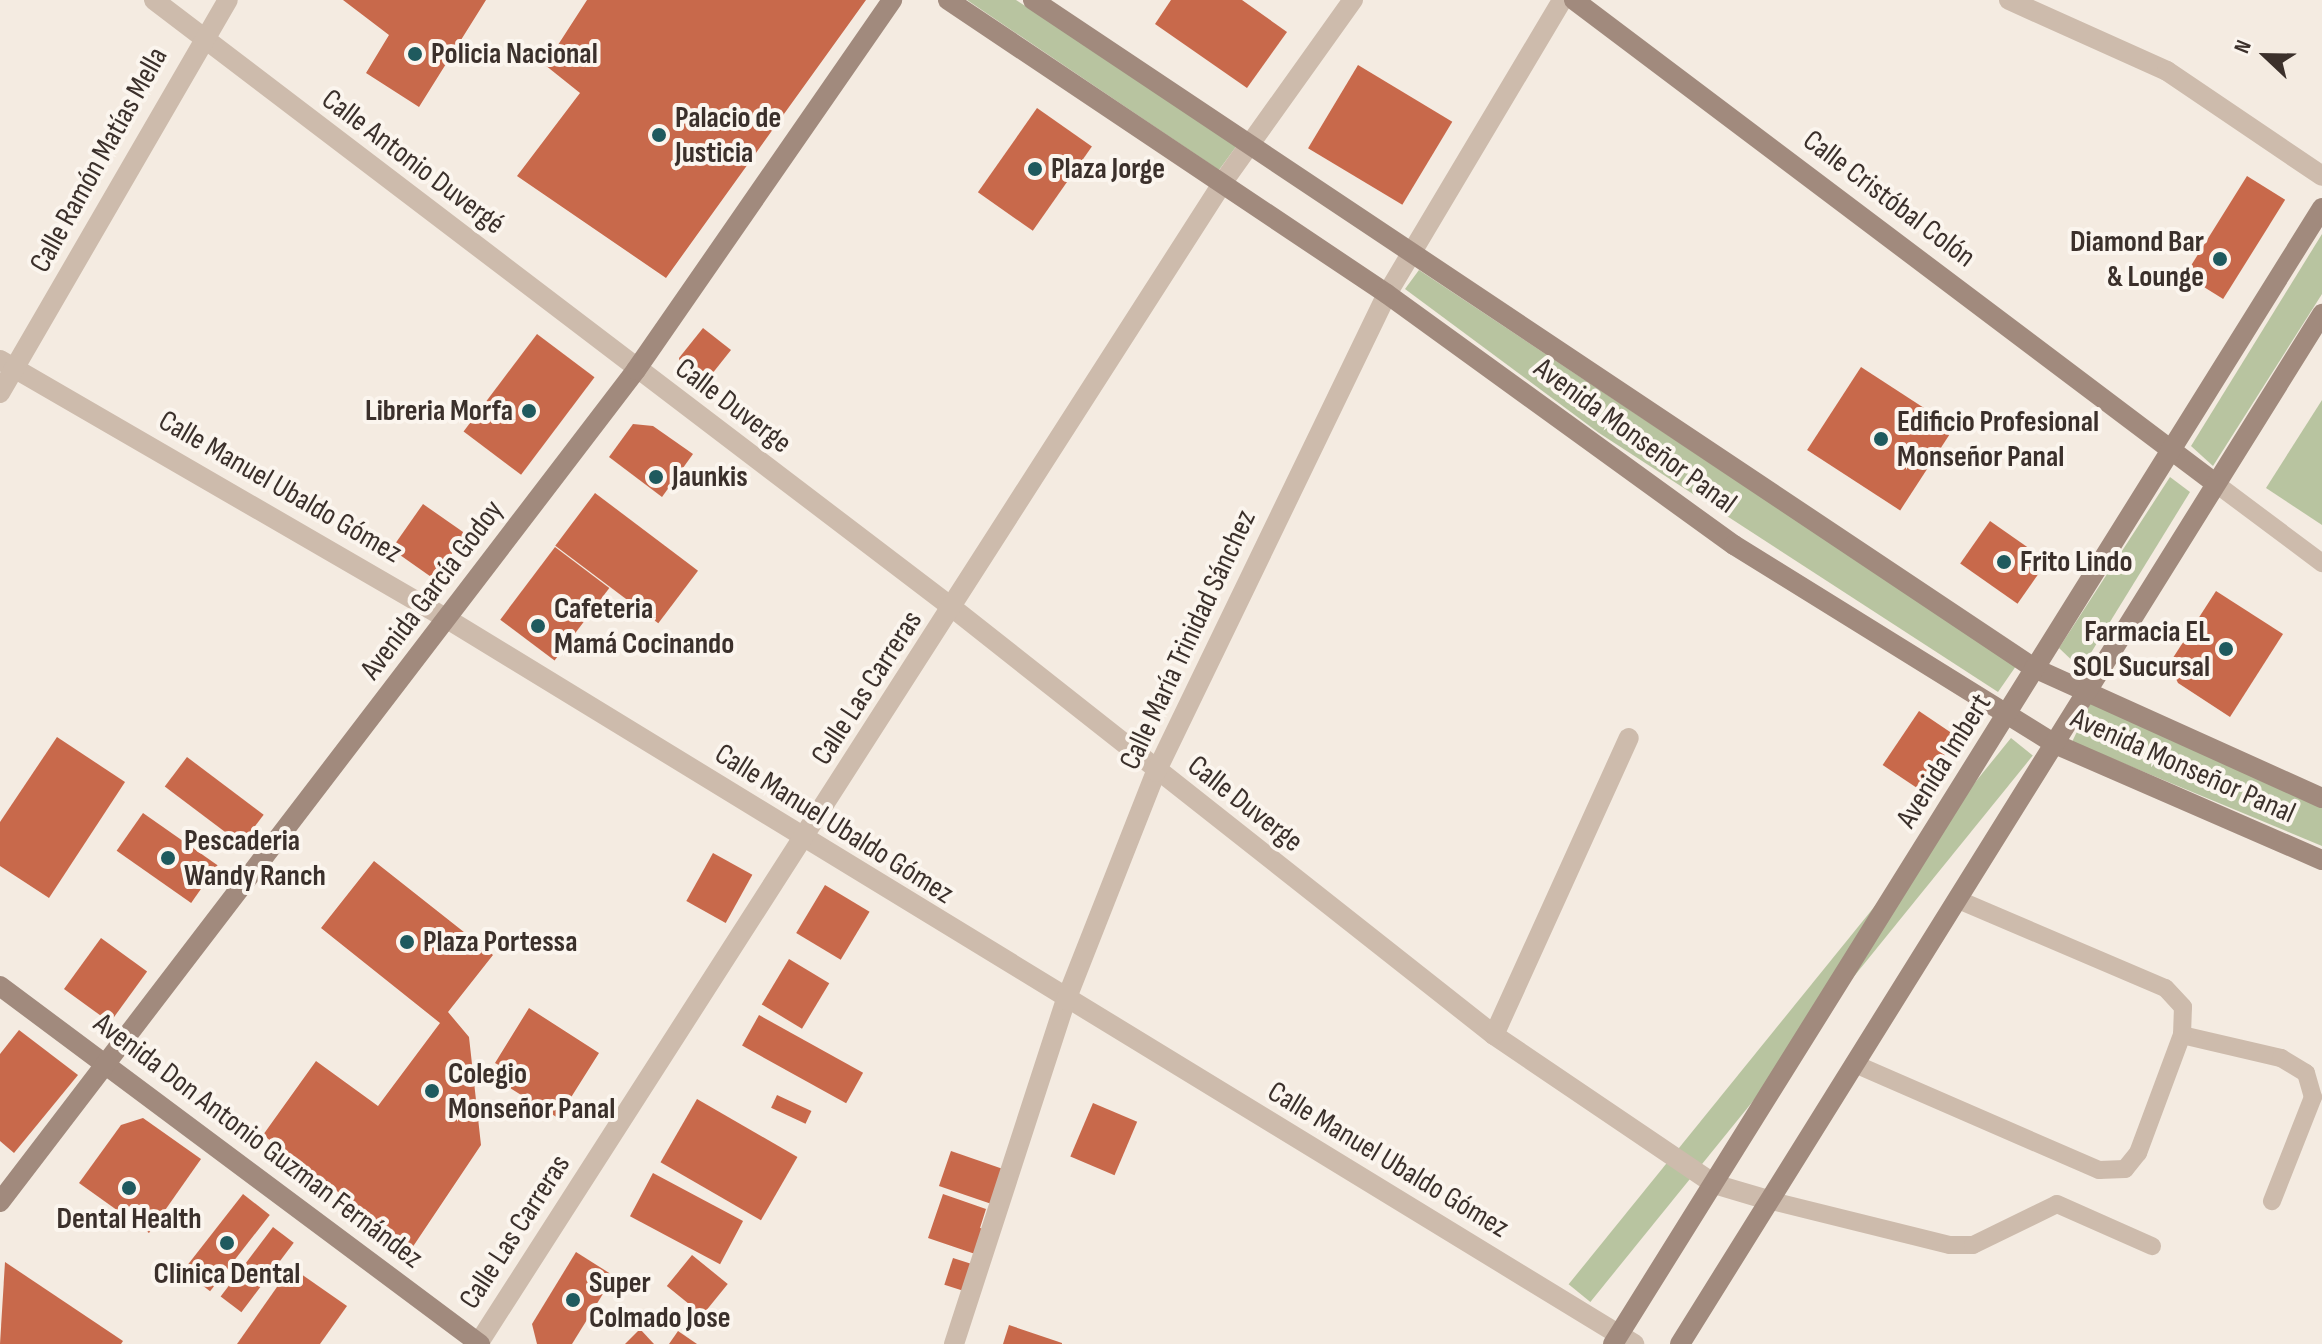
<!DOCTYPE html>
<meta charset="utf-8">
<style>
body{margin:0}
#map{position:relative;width:2322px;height:1344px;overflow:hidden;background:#f4ebe1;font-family:"Sofia Sans Condensed",sans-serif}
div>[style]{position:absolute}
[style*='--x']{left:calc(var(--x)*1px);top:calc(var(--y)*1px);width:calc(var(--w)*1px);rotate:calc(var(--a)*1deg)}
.green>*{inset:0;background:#b8c4a0;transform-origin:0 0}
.building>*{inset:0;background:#c8694b;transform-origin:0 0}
.lane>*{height:18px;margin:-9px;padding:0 9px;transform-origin:9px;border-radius:9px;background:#cdbbac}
.street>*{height:20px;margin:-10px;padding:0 10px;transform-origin:10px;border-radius:10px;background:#cdbbac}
.secondary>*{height:20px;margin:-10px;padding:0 10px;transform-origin:10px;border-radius:10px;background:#a18a7d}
.dots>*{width:22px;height:22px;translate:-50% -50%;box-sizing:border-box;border:4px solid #fbf5ee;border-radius:50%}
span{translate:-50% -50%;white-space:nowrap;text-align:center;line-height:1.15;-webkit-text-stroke:8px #fbf5ee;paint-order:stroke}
.poi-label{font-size:30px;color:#3b302b;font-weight:700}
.left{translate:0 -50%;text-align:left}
.right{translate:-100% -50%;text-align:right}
.street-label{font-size:30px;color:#3b302b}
.north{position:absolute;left:2226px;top:16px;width:80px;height:80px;-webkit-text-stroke:6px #fbf5ee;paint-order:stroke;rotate:292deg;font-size:22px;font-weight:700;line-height:32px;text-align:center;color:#3b302b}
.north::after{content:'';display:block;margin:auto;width:28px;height:36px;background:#3b302b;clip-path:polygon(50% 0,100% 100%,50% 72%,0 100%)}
</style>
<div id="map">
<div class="green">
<div style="clip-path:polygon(967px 0,1016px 0,1238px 144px,1219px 170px)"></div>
<div style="clip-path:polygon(2322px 234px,2322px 294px,2213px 466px,2191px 446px)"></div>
<div style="clip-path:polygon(1419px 270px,2016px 666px,1998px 692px,1599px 433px,1405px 289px)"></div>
<div style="clip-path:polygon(2322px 400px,2322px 525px,2266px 488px)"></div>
<div style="clip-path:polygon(2170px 477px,2190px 492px,2081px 669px,2059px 648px)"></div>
<div style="clip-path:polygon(2092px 700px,2322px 808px,2322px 846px,2072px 742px)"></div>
<div style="left:2011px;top:738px;width:28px;height:703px;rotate:39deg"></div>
</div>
<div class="building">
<div style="clip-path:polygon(343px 0,486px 0,419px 107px,366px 73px,389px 35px)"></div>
<div style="clip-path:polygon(587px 0,866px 0,666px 278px,517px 176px,580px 93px,545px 65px)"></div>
<div style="clip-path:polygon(1171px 0,1242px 0,1287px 32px,1247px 88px,1155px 24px)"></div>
<div style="left:1358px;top:65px;width:110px;height:97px;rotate:31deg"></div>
<div style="left:1037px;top:108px;width:67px;height:103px;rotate:35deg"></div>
<div style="left:2247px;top:176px;width:45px;height:117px;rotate:32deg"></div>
<div style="clip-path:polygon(703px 328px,731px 350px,700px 389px,681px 373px,679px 358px)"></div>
<div style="left:537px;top:334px;width:72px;height:122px;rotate:37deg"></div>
<div style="left:1861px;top:367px;width:111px;height:99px;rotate:33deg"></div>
<div style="clip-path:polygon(633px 424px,653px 426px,693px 454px,662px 497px,609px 457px)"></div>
<div style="left:595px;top:493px;width:129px;height:66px;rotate:37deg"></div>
<div style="left:423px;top:504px;width:52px;height:55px;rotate:35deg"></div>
<div style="left:1990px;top:521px;width:70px;height:52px;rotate:35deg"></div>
<div style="left:555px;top:547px;width:68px;height:91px;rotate:37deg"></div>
<div style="clip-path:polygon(2216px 591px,2283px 634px,2230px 717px,2178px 683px,2169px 664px)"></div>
<div style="left:1919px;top:711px;width:46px;height:65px;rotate:34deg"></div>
<div style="clip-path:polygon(57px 737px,125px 782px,49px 898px,0 866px,0 822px)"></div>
<div style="left:187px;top:757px;width:96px;height:37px;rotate:37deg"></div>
<div style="left:143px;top:813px;width:91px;height:46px;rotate:35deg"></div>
<div style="left:713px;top:853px;width:45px;height:55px;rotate:29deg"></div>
<div style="clip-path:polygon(374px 861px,493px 955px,448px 1012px,469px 1037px,481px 1145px,412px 1248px,263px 1135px,316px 1061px,378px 1106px,440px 1023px,321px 928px)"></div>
<div style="left:825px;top:885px;width:52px;height:56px;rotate:31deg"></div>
<div style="left:101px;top:938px;width:57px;height:63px;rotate:36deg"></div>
<div style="left:789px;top:959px;width:47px;height:53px;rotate:31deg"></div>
<div style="clip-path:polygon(529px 1008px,599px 1053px,558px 1118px,502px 1083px,509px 1071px,495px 1063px)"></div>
<div style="left:759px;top:1015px;width:119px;height:35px;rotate:29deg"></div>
<div style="clip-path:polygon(19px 1030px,78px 1075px,14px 1153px,0 1141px,0 1054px)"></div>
<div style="left:777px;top:1095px;width:38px;height:14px;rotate:25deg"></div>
<div style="left:697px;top:1099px;width:116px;height:73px;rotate:30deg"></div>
<div style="left:1093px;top:1103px;width:48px;height:58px;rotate:23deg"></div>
<div style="clip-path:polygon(143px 1118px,201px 1159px,149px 1233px,79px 1183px,121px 1125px)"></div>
<div style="left:951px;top:1151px;width:58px;height:37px;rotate:19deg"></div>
<div style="left:653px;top:1173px;width:102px;height:49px;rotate:28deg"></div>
<div style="left:243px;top:1194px;width:34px;height:97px;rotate:38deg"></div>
<div style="clip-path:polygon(943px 1194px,986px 1209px,980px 1228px,990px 1231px,981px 1256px,928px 1238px)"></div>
<div style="left:273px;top:1227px;width:26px;height:87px;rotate:37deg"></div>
<div style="clip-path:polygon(576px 1252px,614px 1276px,572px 1344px,537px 1344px,532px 1324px)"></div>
<div style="left:692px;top:1255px;width:46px;height:40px;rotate:39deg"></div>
<div style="left:953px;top:1258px;width:23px;height:28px;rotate:18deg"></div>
<div style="clip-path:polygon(5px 1262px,123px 1341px,121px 1344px,0 1344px)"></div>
<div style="clip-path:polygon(291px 1267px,347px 1306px,320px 1344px,237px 1344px)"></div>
<div style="clip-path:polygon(1009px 1325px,1062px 1343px,1062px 1344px,1003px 1344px)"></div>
<div style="clip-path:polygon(640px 1329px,654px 1344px,625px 1344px)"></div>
<div style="clip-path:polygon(678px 1331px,697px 1344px,669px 1344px)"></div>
</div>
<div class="lane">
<div style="--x:2215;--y:483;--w:134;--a:36.8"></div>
<div style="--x:2182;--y:1035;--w:102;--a:13.1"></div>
<div style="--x:2281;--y:1058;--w:29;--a:31"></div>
<div style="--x:2306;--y:1073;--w:25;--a:74"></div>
<div style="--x:2313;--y:1097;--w:112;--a:111.5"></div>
<div style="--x:1855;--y:1064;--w:266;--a:23.5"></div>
<div style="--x:2099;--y:1170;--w:26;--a:-2"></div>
<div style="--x:2125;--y:1169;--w:21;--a:-51"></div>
<div style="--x:2138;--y:1153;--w:126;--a:-69.6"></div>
<div style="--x:2182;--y:1035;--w:28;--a:-88"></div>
<div style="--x:2183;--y:1007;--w:26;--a:-133"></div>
<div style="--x:2165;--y:988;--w:224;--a:-156.9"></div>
<div style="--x:1768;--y:1200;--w:187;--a:13.9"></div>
<div style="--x:1950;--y:1245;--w:23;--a:0"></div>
<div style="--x:1973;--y:1245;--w:93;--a:-26"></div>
<div style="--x:2057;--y:1204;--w:104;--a:23.9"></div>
</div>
<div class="street">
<div style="--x:154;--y:0;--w:1005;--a:37.28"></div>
<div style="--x:954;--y:609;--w:688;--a:38.27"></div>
<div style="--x:1494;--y:1035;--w:266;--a:34.1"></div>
<div style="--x:1714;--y:1184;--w:56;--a:16.5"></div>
<div style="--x:2009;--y:0;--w:173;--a:24.2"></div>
<div style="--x:2167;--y:71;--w:187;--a:34.1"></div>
<div style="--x:0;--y:360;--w:519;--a:30.07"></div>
<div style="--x:449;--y:620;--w:1389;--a:31.42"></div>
<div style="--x:0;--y:393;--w:454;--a:-59.9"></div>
<div style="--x:1494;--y:1035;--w:326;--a:-65.6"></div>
<div style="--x:478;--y:1344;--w:1380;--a:-57.33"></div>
<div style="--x:1223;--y:182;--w:224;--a:-54.5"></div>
<div style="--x:954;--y:1344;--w:362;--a:-72"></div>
<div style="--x:1066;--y:1000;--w:245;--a:-68.5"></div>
<div style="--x:1156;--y:772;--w:531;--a:-64.21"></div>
<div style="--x:1387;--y:294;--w:342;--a:-59.2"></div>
</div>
<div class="secondary">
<div style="--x:948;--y:0;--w:528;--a:33.81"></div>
<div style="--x:1387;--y:294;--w:428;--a:35.9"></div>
<div style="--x:1734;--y:545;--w:378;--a:31.8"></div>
<div style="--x:2055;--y:744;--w:291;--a:23.5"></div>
<div style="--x:1033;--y:0;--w:1203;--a:33.72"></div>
<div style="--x:2034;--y:668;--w:316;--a:24.3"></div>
<div style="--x:1574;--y:0;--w:803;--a:37"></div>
<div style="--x:0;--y:986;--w:599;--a:36.72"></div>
<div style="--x:0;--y:1202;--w:1047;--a:-52.6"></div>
<div style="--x:636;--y:370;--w:450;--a:-55.3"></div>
<div style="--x:1613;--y:1344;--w:1339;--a:-58.03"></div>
<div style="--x:1680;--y:1344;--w:1214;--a:-58.06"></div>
</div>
<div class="dots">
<div style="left:415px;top:54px;background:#1f5a5e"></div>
<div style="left:659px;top:135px;background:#1f5a5e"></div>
<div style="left:1035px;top:169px;background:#1f5a5e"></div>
<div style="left:2220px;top:259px;background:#1f5a5e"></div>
<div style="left:529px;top:411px;background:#1f5a5e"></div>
<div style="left:1881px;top:439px;background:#1f5a5e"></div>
<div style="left:656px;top:477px;background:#1f5a5e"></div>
<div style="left:2004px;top:562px;background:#1f5a5e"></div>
<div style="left:538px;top:626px;background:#1f5a5e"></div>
<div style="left:2226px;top:649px;background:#1f5a5e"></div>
<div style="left:168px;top:858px;background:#1f5a5e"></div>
<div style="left:407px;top:942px;background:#1f5a5e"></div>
<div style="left:432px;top:1091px;background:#1f5a5e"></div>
<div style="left:129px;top:1188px;background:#1f5a5e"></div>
<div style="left:227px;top:1243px;background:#1f5a5e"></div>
<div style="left:573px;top:1300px;background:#1f5a5e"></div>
</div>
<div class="poi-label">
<span class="left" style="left:431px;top:54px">Policia Nacional</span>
<span class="left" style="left:675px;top:135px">Palacio de<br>Justicia</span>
<span class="left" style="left:1051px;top:169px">Plaza Jorge</span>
<span class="right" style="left:2204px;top:259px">Diamond Bar<br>&amp; Lounge</span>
<span class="right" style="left:513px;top:411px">Libreria Morfa</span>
<span class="left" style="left:1897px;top:439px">Edificio Profesional<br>Monseñor Panal</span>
<span class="left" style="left:672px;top:477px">Jaunkis</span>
<span class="left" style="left:2020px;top:562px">Frito Lindo</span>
<span class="left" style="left:554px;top:626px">Cafeteria<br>Mamá Cocinando</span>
<span class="right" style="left:2210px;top:649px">Farmacia EL<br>SOL Sucursal</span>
<span class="left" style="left:184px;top:858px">Pescaderia<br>Wandy Ranch</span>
<span class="left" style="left:423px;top:942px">Plaza Portessa</span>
<span class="left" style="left:448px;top:1091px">Colegio<br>Monseñor Panal</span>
<span style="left:129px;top:1219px">Dental Health</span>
<span style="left:227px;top:1274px">Clinica Dental</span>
<span class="left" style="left:589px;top:1300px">Super<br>Colmado Jose</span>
</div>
<div class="street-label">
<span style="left:99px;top:160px;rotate:-61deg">Calle Ramón Matías Mella</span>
<span style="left:413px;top:162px;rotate:37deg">Calle Antonio Duvergé</span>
<span style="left:1889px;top:199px;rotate:37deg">Calle Cristóbal Colón</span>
<span style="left:733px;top:406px;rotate:37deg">Calle Duverge</span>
<span style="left:1635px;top:436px;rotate:36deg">Avenida Monseñor Panal</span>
<span style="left:280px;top:487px;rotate:30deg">Calle Manuel Ubaldo Gómez</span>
<span style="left:432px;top:590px;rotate:-53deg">Avenida García Godoy</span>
<span style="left:1188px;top:640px;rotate:-65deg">Calle María Trinidad Sánchez</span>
<span style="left:867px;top:688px;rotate:-57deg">Calle Las Carreras</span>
<span style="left:1944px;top:761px;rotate:-58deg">Avenida Imbert</span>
<span style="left:2183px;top:766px;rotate:24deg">Avenida Monseñor Panal</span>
<span style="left:1245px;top:804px;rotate:38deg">Calle Duverge</span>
<span style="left:834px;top:824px;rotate:32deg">Calle Manuel Ubaldo Gómez</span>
<span style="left:258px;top:1141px;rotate:37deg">Avenida Don Antonio Guzman Fernández</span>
<span style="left:1388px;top:1160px;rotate:31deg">Calle Manuel Ubaldo Gómez</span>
<span style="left:515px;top:1232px;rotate:-57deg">Calle Las Carreras</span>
</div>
<div class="north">N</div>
</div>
